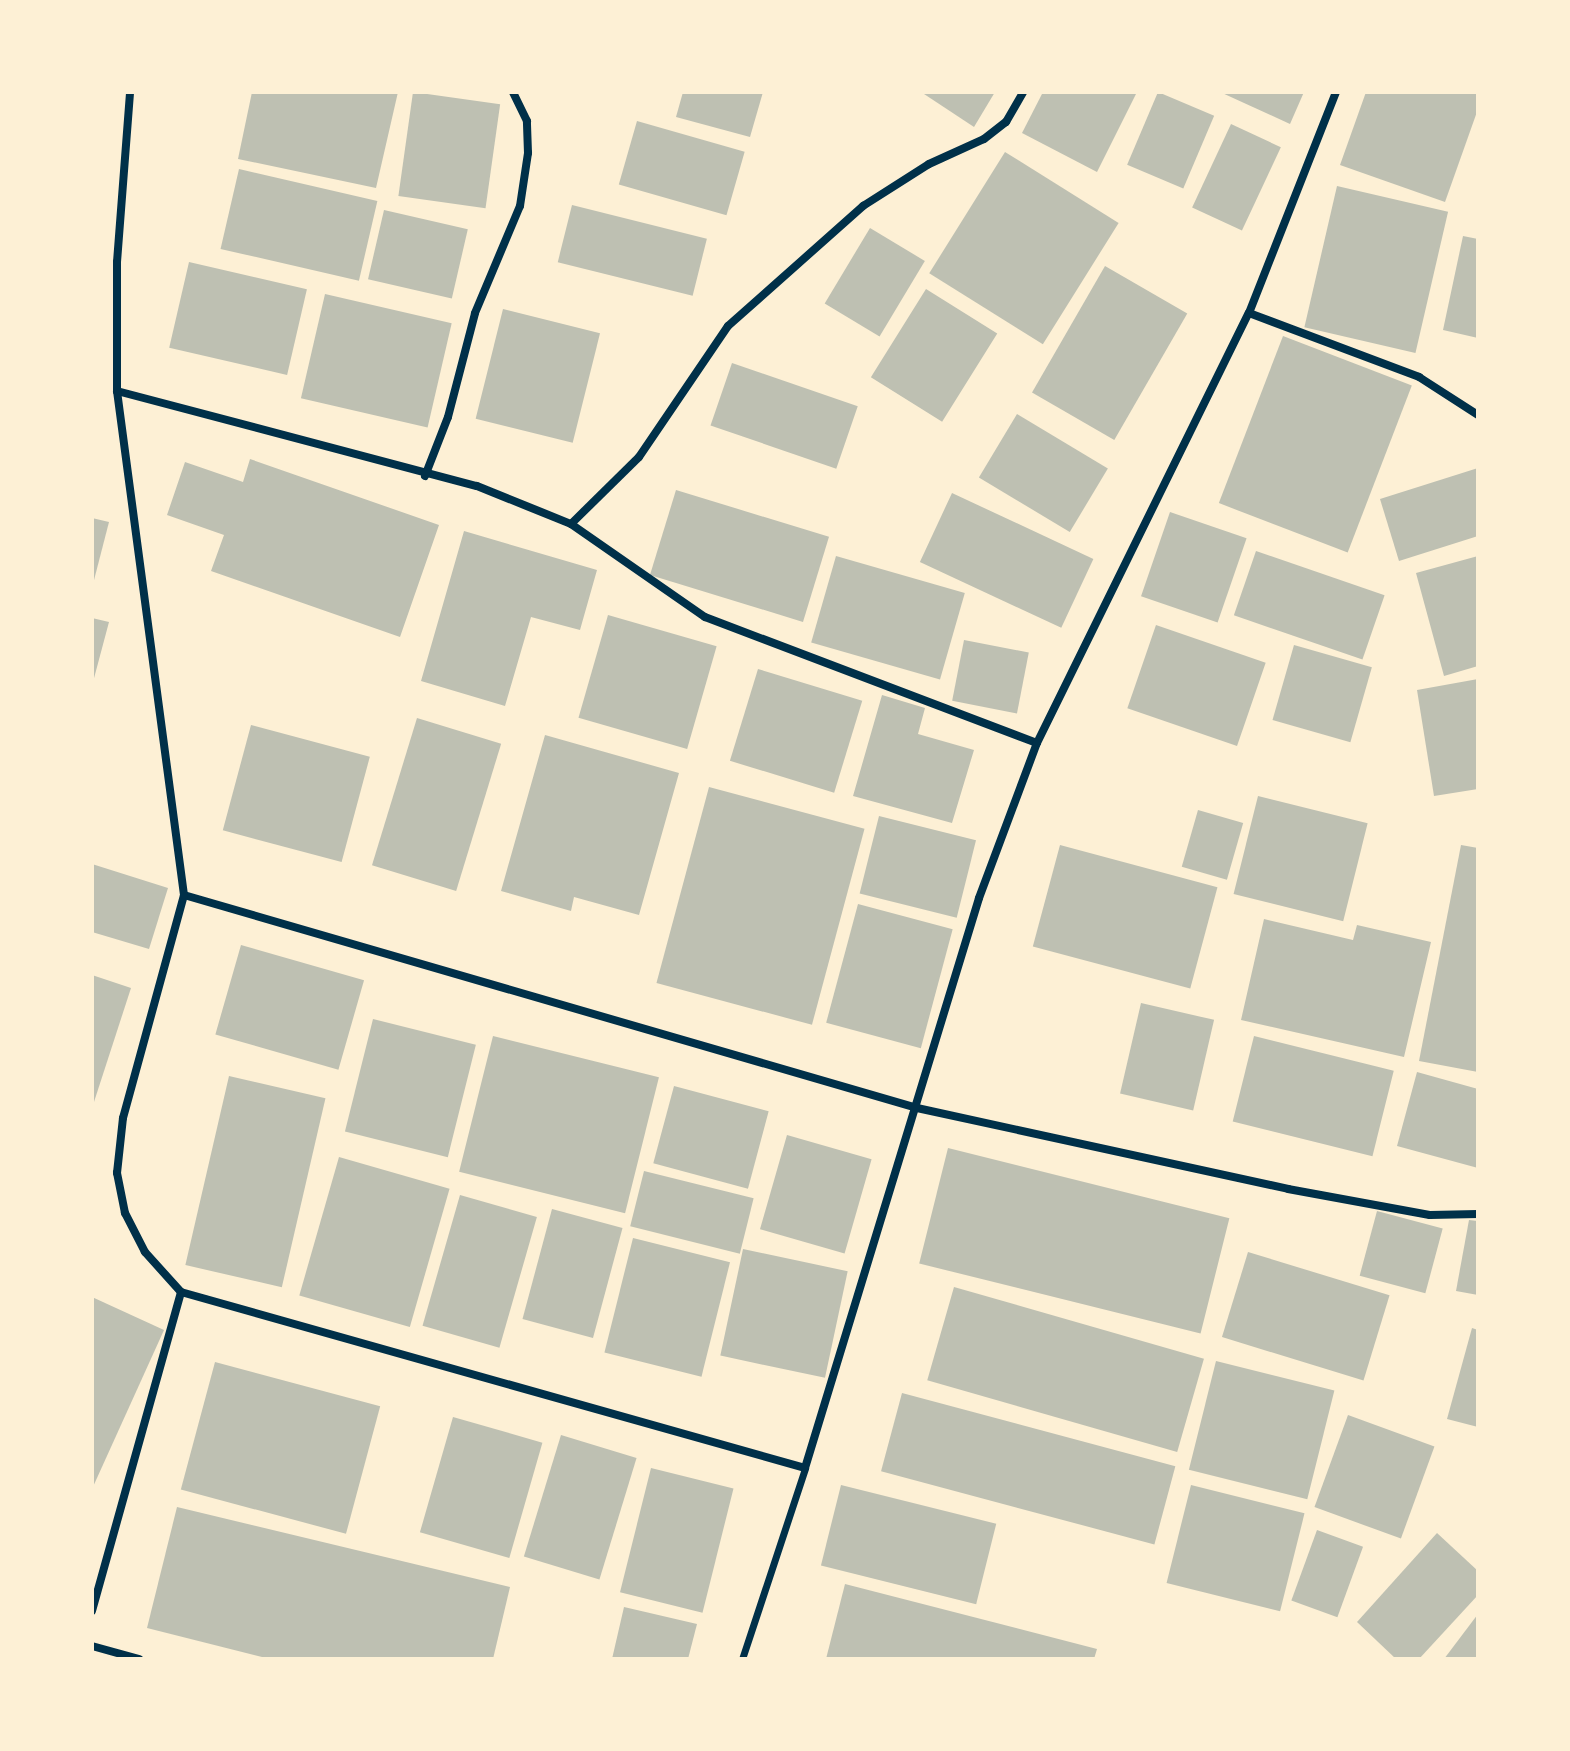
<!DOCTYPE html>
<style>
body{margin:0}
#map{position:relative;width:1570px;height:1751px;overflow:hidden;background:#fdf0d5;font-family:"Source Serif 4",serif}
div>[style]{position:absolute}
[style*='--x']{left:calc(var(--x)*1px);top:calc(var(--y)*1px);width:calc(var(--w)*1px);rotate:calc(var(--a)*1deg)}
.building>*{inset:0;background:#bec0b2;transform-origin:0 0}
.pedestrian>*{height:7px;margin:-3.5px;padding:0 3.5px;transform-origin:3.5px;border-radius:3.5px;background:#003049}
.minor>*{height:8px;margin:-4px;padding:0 4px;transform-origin:4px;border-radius:4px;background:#003049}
span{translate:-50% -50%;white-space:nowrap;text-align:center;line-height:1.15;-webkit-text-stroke:8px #fdf0d5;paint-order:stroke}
.frame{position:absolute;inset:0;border:94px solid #fdf0d5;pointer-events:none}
</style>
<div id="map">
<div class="building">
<div style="clip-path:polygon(252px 92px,398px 92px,376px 188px,238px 159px)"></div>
<div style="left:413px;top:92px;width:88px;height:105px;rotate:8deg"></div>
<div style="clip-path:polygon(683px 92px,763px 92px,750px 137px,676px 117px)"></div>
<div style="clip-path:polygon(921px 92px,995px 92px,974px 127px)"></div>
<div style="clip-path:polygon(1043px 92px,1137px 92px,1097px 172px,1022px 133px)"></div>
<div style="left:1158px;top:92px;width:61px;height:79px;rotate:23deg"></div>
<div style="clip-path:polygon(1220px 92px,1304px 92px,1290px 124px)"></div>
<div style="clip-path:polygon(1366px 92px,1478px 93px,1478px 109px,1445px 202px,1340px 165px)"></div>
<div style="left:637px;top:121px;width:112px;height:66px;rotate:16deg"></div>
<div style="left:1231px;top:124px;width:55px;height:92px;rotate:25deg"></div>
<div style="left:1005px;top:152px;width:134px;height:143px;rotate:32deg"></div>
<div style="left:239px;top:169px;width:142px;height:82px;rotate:13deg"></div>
<div style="left:1337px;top:186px;width:114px;height:145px;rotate:13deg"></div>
<div style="left:572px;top:205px;width:139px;height:59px;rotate:14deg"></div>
<div style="left:384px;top:210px;width:86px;height:71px;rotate:13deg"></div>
<div style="left:870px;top:228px;width:64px;height:88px;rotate:31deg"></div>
<div style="clip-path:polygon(1463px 236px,1478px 239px,1478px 338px,1443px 330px)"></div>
<div style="left:189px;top:262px;width:121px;height:88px;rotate:13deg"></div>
<div style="left:1105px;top:266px;width:95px;height:146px;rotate:30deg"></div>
<div style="left:926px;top:289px;width:84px;height:104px;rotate:32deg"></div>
<div style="left:325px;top:294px;width:130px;height:107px;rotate:13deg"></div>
<div style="left:503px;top:309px;width:100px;height:113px;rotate:14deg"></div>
<div style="left:1283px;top:336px;width:138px;height:179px;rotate:21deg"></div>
<div style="left:732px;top:363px;width:133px;height:66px;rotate:19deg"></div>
<div style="left:1017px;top:414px;width:106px;height:74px;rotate:31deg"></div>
<div style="clip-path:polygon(250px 459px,439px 525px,400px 637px,211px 571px,224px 535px,167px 515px,185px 462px,243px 482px)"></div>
<div style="clip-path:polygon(1478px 468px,1478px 536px,1399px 561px,1380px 499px)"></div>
<div style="left:676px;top:490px;width:160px;height:89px;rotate:17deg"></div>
<div style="left:952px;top:493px;width:156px;height:76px;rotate:25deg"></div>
<div style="left:1170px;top:512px;width:81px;height:89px;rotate:19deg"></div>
<div style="clip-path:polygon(92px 518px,109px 522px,93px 584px,92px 584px)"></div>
<div style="clip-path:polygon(464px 531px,597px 570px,580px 630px,531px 617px,505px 706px,421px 681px)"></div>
<div style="left:1256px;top:551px;width:136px;height:68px;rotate:19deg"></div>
<div style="left:836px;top:556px;width:134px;height:90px;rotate:16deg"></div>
<div style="clip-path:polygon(1478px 556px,1478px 666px,1444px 676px,1416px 573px)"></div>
<div style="left:608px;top:615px;width:113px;height:107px;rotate:16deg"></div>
<div style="clip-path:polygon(92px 618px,109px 622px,93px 682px,92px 682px)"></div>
<div style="left:1156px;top:625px;width:116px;height:88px;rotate:19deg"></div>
<div style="left:964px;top:640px;width:66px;height:62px;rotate:11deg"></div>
<div style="left:1294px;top:645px;width:81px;height:78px;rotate:16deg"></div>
<div style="left:758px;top:669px;width:109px;height:96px;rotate:17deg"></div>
<div style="clip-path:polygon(1478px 679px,1478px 789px,1434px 796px,1417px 690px)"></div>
<div style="clip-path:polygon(882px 695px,925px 708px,918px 734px,974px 750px,952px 823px,853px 796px)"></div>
<div style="left:417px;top:718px;width:88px;height:154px;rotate:17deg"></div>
<div style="left:251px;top:725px;width:123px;height:109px;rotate:15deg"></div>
<div style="clip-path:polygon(545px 735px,679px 773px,639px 915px,574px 897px,571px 911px,501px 891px)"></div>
<div style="left:709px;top:787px;width:161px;height:203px;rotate:15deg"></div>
<div style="left:1258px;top:796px;width:113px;height:101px;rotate:14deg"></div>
<div style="left:1198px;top:810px;width:47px;height:59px;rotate:16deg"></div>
<div style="left:879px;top:816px;width:100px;height:80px;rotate:14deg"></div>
<div style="left:1060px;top:845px;width:163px;height:105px;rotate:15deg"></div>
<div style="clip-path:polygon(1461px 845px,1478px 848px,1478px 1072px,1419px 1061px)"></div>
<div style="clip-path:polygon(92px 864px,168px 888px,149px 949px,92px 932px)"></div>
<div style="left:858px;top:904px;width:98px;height:123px;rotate:15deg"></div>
<div style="clip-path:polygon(1264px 919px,1353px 940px,1357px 925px,1431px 942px,1404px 1057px,1241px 1020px)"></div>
<div style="left:241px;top:945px;width:128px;height:93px;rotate:16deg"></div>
<div style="clip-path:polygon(92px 975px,131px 988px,93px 1105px,92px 1105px)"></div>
<div style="left:1141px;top:1003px;width:75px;height:93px;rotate:13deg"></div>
<div style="left:373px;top:1019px;width:106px;height:116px;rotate:14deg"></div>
<div style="left:493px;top:1036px;width:171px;height:140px;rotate:14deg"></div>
<div style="left:1254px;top:1036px;width:144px;height:88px;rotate:14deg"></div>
<div style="clip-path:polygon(1417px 1072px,1478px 1089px,1478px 1168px,1397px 1146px)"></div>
<div style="left:229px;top:1076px;width:99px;height:194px;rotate:13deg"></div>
<div style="left:674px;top:1086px;width:98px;height:80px;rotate:15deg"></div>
<div style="left:787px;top:1135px;width:88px;height:98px;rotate:16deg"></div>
<div style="left:948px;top:1148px;width:290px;height:119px;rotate:14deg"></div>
<div style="left:339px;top:1157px;width:115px;height:144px;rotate:16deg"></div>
<div style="left:644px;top:1171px;width:113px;height:57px;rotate:14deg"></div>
<div style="left:460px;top:1195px;width:80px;height:136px;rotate:16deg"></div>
<div style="left:552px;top:1209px;width:73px;height:114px;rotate:15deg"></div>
<div style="left:1377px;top:1211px;width:68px;height:67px;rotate:15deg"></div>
<div style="clip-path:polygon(1469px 1220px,1478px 1221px,1478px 1295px,1456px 1291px)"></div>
<div style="left:633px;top:1238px;width:100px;height:118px;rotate:14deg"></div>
<div style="left:743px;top:1249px;width:107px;height:109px;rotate:12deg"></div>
<div style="left:1248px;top:1252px;width:148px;height:89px;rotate:17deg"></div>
<div style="left:954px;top:1287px;width:260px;height:97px;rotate:16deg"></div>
<div style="clip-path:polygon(92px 1297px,164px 1330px,92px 1489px)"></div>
<div style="clip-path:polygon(1472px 1328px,1478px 1330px,1478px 1427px,1447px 1419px)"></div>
<div style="left:1216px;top:1361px;width:122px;height:112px;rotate:14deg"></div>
<div style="left:215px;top:1362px;width:171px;height:132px;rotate:15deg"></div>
<div style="left:902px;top:1393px;width:283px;height:81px;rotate:15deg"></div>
<div style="left:1348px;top:1415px;width:92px;height:98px;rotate:20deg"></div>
<div style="left:453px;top:1417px;width:93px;height:120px;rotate:16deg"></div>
<div style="left:561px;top:1435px;width:79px;height:127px;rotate:17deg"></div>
<div style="left:651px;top:1468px;width:85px;height:128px;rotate:14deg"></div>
<div style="left:841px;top:1485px;width:160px;height:83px;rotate:14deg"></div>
<div style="left:1191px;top:1485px;width:117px;height:101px;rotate:14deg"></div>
<div style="clip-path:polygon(177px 1507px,510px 1587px,493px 1659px,270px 1659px,147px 1628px)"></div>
<div style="left:1317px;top:1530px;width:49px;height:75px;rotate:20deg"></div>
<div style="clip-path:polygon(1437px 1533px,1478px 1571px,1478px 1595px,1419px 1659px,1396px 1659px,1357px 1622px)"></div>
<div style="clip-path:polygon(845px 1584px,1097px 1649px,1094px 1659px,826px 1659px)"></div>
<div style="clip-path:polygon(624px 1607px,697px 1624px,688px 1659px,612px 1659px)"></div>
<div style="clip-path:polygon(1478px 1614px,1478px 1659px,1444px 1659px)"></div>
</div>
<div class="pedestrian">
<div style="--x:742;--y:1659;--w:201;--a:-71.7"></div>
</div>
<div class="minor">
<div style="--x:1249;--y:313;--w:182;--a:20.6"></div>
<div style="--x:1419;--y:377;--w:70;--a:32.8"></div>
<div style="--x:117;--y:391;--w:372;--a:14.8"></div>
<div style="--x:477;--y:486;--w:101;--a:22"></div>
<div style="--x:571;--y:524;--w:95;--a:-44.6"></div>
<div style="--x:639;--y:457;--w:158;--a:-55.8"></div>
<div style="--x:728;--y:326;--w:181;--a:-41.6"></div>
<div style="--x:863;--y:206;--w:78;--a:-32.5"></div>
<div style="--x:929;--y:164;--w:60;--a:-24.4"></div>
<div style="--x:984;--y:139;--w:28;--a:-38"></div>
<div style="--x:1006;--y:122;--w:34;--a:-60"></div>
<div style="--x:425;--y:476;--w:63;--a:-68.7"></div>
<div style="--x:448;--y:417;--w:107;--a:-75.4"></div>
<div style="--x:475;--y:313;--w:116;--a:-67.2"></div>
<div style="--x:520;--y:206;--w:54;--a:-81.4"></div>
<div style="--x:528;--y:153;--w:32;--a:-92"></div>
<div style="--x:527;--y:121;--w:32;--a:-116"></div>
<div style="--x:571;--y:524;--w:163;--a:34.8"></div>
<div style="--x:705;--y:617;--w:355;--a:20.8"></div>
<div style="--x:184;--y:895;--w:763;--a:16.2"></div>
<div style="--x:917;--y:1108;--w:380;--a:12.3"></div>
<div style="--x:1288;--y:1189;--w:144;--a:10.4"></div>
<div style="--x:1430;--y:1215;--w:48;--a:-1.2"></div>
<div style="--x:181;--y:1292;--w:648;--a:15.75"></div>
<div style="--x:805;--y:1468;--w:596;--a:-73.02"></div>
<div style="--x:979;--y:898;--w:165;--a:-69.5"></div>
<div style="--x:1037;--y:743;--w:479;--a:-63.8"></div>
<div style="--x:1249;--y:313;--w:238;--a:-68.5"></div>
<div style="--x:92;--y:1611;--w:331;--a:-74.4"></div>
<div style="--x:181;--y:1292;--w:54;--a:-132"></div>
<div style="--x:145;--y:1252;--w:44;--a:-117.1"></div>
<div style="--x:125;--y:1213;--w:41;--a:-101.3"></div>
<div style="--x:117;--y:1173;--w:55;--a:-83.8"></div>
<div style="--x:123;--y:1118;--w:231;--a:-74.7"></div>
<div style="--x:184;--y:895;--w:508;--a:-97.57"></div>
<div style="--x:117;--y:391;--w:129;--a:-90"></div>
<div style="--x:117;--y:262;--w:170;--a:-85.6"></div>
<div style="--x:92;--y:1646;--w:49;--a:15.5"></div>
</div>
<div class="frame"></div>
</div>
